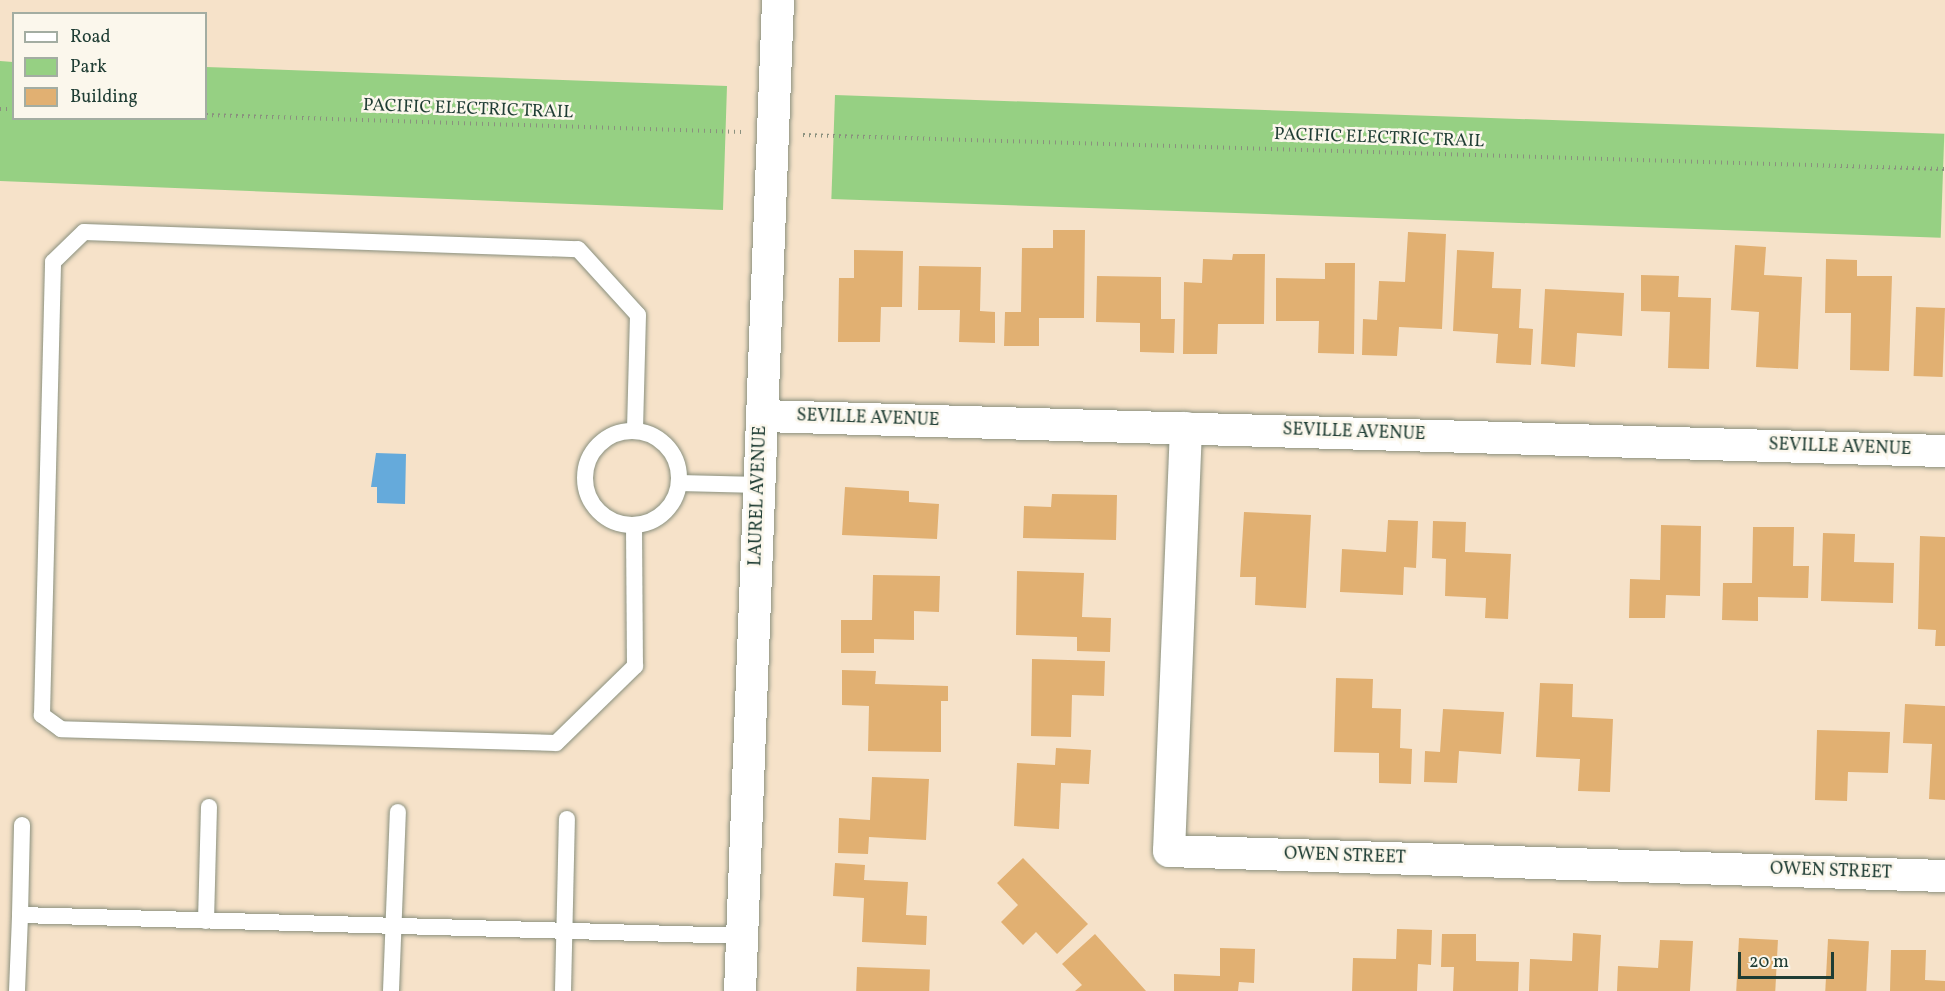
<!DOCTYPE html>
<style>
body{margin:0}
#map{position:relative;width:1945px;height:991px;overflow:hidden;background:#f6e2c9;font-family:Vollkorn,serif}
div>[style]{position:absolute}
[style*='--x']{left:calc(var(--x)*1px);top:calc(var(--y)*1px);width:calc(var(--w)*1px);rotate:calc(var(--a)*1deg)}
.green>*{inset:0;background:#96d083;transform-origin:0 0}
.water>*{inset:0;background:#65aadb}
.building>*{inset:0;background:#e1b072;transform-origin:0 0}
.path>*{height:4px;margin-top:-2px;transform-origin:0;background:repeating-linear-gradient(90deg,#8a907e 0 1.5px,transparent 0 6px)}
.roads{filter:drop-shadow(0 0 2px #8a907e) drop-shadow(0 0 2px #8a907e)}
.lane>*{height:16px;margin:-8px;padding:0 8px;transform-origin:8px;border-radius:8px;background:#fff}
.lane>.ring{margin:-8px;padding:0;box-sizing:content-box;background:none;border:16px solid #fff;border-radius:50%}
.street>*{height:32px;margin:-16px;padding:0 16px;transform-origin:16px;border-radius:16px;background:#fff}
span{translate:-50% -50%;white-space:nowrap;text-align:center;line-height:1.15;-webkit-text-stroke:5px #fbf7ec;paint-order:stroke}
.street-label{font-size:18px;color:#1f3d34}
.legend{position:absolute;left:12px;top:12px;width:195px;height:108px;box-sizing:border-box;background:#fbf7ec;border:2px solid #a3ada2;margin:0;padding:8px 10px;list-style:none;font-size:18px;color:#1f3d34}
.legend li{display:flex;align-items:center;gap:12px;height:30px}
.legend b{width:30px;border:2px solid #a3ada2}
.scale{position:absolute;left:1738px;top:952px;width:96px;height:27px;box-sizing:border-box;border:3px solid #1f3d34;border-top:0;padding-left:8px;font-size:18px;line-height:21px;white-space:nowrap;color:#1f3d34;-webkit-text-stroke:4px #fbf7ec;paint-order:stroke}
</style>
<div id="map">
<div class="green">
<div style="clip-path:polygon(0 61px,13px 62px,14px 118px,206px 118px,206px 67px,727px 86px,723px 210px,0 181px)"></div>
<div style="left:835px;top:95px;width:1110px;height:104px;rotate:2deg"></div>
</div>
<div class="water">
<div style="clip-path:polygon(376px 453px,406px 454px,405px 504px,377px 503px,377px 487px,371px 487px)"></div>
</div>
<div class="building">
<div style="clip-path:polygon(1053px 230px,1085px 230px,1084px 318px,1039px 318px,1039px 346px,1004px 346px,1005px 312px,1021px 312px,1022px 248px,1053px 248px)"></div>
<div style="clip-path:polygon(1408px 232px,1446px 234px,1442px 329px,1399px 327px,1397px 356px,1362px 355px,1363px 319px,1377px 320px,1379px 281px,1405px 282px)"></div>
<div style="clip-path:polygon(1735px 245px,1766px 247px,1764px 275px,1802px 277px,1798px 369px,1756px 367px,1759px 312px,1731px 310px)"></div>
<div style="clip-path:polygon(854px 250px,903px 251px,902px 307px,881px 307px,880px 342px,838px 342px,839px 278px,854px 278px)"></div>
<div style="clip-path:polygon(1457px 250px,1494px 252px,1492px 288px,1521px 289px,1519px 328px,1533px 329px,1531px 365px,1496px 363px,1498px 334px,1453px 331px)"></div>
<div style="clip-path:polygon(1233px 254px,1265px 254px,1264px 324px,1218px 324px,1217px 354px,1183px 354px,1184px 282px,1202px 283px,1203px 259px,1232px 260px)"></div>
<div style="clip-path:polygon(1826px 259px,1857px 260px,1857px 276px,1892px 276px,1889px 371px,1850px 370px,1851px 313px,1825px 313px)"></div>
<div style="clip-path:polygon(1325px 263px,1355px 263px,1354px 354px,1318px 353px,1319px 321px,1276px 321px,1276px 278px,1325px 279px)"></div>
<div style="clip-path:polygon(919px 266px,981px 267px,980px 311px,995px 312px,995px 343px,959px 342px,960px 310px,918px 310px)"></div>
<div style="clip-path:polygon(1641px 275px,1679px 276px,1678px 297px,1711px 298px,1709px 369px,1668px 368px,1670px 312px,1641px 311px)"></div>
<div style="clip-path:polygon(1097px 276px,1161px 277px,1161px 319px,1175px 319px,1174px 353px,1140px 352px,1140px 323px,1096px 322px)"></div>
<div style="clip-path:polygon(1545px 289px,1624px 293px,1622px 336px,1577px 333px,1575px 367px,1541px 364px)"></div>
<div style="left:1916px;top:307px;width:29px;height:69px;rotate:2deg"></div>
<div style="clip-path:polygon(845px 487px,909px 491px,909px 502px,939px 504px,937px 539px,842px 535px)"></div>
<div style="clip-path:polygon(1052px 494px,1117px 495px,1116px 540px,1023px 538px,1024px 506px,1051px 507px)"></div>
<div style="clip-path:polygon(1244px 512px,1311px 515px,1306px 608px,1255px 605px,1256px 577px,1240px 577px)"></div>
<div style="clip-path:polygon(1388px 520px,1418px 521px,1416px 568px,1404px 567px,1403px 595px,1340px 592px,1342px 549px,1386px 552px)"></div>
<div style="clip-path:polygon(1433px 521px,1466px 522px,1465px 552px,1511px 554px,1508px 619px,1485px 618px,1486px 598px,1445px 596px,1446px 559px,1432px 558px)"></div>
<div style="clip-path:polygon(1661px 525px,1701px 526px,1700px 596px,1666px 595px,1665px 618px,1629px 618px,1630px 579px,1660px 580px)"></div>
<div style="clip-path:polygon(1753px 527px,1794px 527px,1793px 566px,1809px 566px,1808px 598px,1758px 597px,1758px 621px,1722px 620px,1723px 583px,1752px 583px)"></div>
<div style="clip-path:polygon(1823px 533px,1855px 534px,1854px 562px,1894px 563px,1893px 603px,1821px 601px)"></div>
<div style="clip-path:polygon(1920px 536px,1945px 537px,1945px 646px,1935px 646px,1936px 630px,1918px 629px)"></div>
<div style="clip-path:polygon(1017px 571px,1084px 573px,1082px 617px,1111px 618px,1110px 652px,1077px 651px,1077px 637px,1016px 635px)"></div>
<div style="clip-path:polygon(873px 575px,940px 576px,939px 612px,914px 611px,914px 640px,874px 639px,874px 653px,841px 653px,841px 620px,872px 620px)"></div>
<div style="clip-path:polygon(1032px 659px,1105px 661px,1104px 696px,1072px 695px,1071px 737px,1031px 736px)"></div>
<div style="clip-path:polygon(842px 670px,876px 671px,875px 684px,948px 686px,948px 701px,941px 701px,941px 752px,868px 751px,869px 706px,842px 705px)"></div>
<div style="clip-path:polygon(1336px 678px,1373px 679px,1372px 708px,1401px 709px,1400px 748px,1412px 749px,1411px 784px,1379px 783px,1379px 753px,1334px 752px)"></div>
<div style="clip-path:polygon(1540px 683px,1573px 684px,1572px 717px,1613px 719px,1610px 792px,1578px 791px,1580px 759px,1536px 757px)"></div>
<div style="clip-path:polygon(1905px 704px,1945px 706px,1945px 800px,1929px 799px,1932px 744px,1903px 743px)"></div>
<div style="clip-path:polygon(1443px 709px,1504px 712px,1501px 754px,1459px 751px,1457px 783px,1424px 782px,1425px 751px,1440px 752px)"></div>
<div style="clip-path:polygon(1817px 730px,1890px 732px,1888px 773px,1848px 772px,1847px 801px,1815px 800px)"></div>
<div style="clip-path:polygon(1056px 748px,1091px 750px,1089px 784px,1061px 783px,1059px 829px,1014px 826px,1017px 763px,1055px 765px)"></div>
<div style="clip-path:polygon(872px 777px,929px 779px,926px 840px,869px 837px,868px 854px,838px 853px,839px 818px,870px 820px)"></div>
<div style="clip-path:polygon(1023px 858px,1088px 924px,1057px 954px,1036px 932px,1023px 945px,1001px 922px,1018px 905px,997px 883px)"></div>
<div style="clip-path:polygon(835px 863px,865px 865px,864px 880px,908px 882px,906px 915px,927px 916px,926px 945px,862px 942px,864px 898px,833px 896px)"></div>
<div style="clip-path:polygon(1397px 929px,1432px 930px,1431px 965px,1418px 964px,1417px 991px,1352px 991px,1353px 958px,1396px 959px)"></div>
<div style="clip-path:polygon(1573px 933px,1601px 935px,1598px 991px,1529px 991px,1530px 959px,1572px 961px)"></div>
<div style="clip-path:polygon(1095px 934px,1146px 991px,1075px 991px,1082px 985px,1062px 964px)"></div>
<div style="clip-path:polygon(1442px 934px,1476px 934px,1476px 961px,1519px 962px,1518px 991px,1453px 991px,1454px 967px,1441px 967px)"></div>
<div style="left:1739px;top:938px;width:39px;height:53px;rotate:3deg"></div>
<div style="left:1828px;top:939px;width:41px;height:52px;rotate:3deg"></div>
<div style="clip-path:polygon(1660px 940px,1693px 941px,1690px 991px,1617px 991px,1618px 966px,1658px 968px)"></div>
<div style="clip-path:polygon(1220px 948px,1255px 949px,1254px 983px,1239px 982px,1238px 991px,1174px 991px,1174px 974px,1220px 976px)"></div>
<div style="clip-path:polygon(1891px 950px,1926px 950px,1925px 980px,1945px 981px,1945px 991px,1890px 991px)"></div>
<div style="left:857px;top:967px;width:73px;height:24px;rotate:2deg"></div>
</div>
<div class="path">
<div style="--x:0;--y:109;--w:14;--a:0"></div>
<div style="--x:206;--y:115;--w:536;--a:1.82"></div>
<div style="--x:803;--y:135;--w:1143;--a:1.71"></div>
</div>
<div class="roads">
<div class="lane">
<div class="ring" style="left:585px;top:431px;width:78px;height:78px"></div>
<div style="--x:679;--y:483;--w:81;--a:1.4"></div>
<div style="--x:634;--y:526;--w:140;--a:89.6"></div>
<div style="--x:635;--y:666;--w:110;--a:135.7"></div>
<div style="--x:556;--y:743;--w:495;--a:-178.4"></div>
<div style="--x:61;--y:729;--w:24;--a:-144"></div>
<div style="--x:42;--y:715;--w:453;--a:-88.6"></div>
<div style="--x:53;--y:262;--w:43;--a:-44.1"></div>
<div style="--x:84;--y:232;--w:494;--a:2"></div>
<div style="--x:578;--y:249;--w:89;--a:47.7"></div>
<div style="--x:638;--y:315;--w:116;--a:91.5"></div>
<div style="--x:20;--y:915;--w:90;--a:-88.7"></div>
<div style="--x:206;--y:921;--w:114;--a:-88.5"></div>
<div style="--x:17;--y:991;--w:76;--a:-87.7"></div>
<div style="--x:20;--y:915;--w:723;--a:1.66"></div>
<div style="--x:391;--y:991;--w:179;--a:-87.8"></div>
<div style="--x:563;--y:991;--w:172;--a:-88.7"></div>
</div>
<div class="street">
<div style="--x:763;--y:416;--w:1183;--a:1.7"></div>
<div style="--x:1186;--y:428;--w:423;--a:92.3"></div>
<div style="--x:1169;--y:851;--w:776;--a:1.85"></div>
<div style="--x:740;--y:991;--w:992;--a:-87.8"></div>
</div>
</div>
<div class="street-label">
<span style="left:468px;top:110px;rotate:2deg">PACIFIC ELECTRIC TRAIL</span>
<span style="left:1379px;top:139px;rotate:2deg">PACIFIC ELECTRIC TRAIL</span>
<span style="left:868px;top:419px;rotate:2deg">SEVILLE AVENUE</span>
<span style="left:1354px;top:433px;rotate:2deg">SEVILLE AVENUE</span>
<span style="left:1840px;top:448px;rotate:2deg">SEVILLE AVENUE</span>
<span style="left:759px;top:496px;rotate:-88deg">LAUREL AVENUE</span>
<span style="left:1345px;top:857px;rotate:2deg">OWEN STREET</span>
<span style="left:1831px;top:872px;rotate:2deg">OWEN STREET</span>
</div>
<ul class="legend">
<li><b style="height:8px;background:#fff"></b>Road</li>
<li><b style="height:16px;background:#96d083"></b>Park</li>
<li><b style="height:16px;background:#e1b072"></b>Building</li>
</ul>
<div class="scale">20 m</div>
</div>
